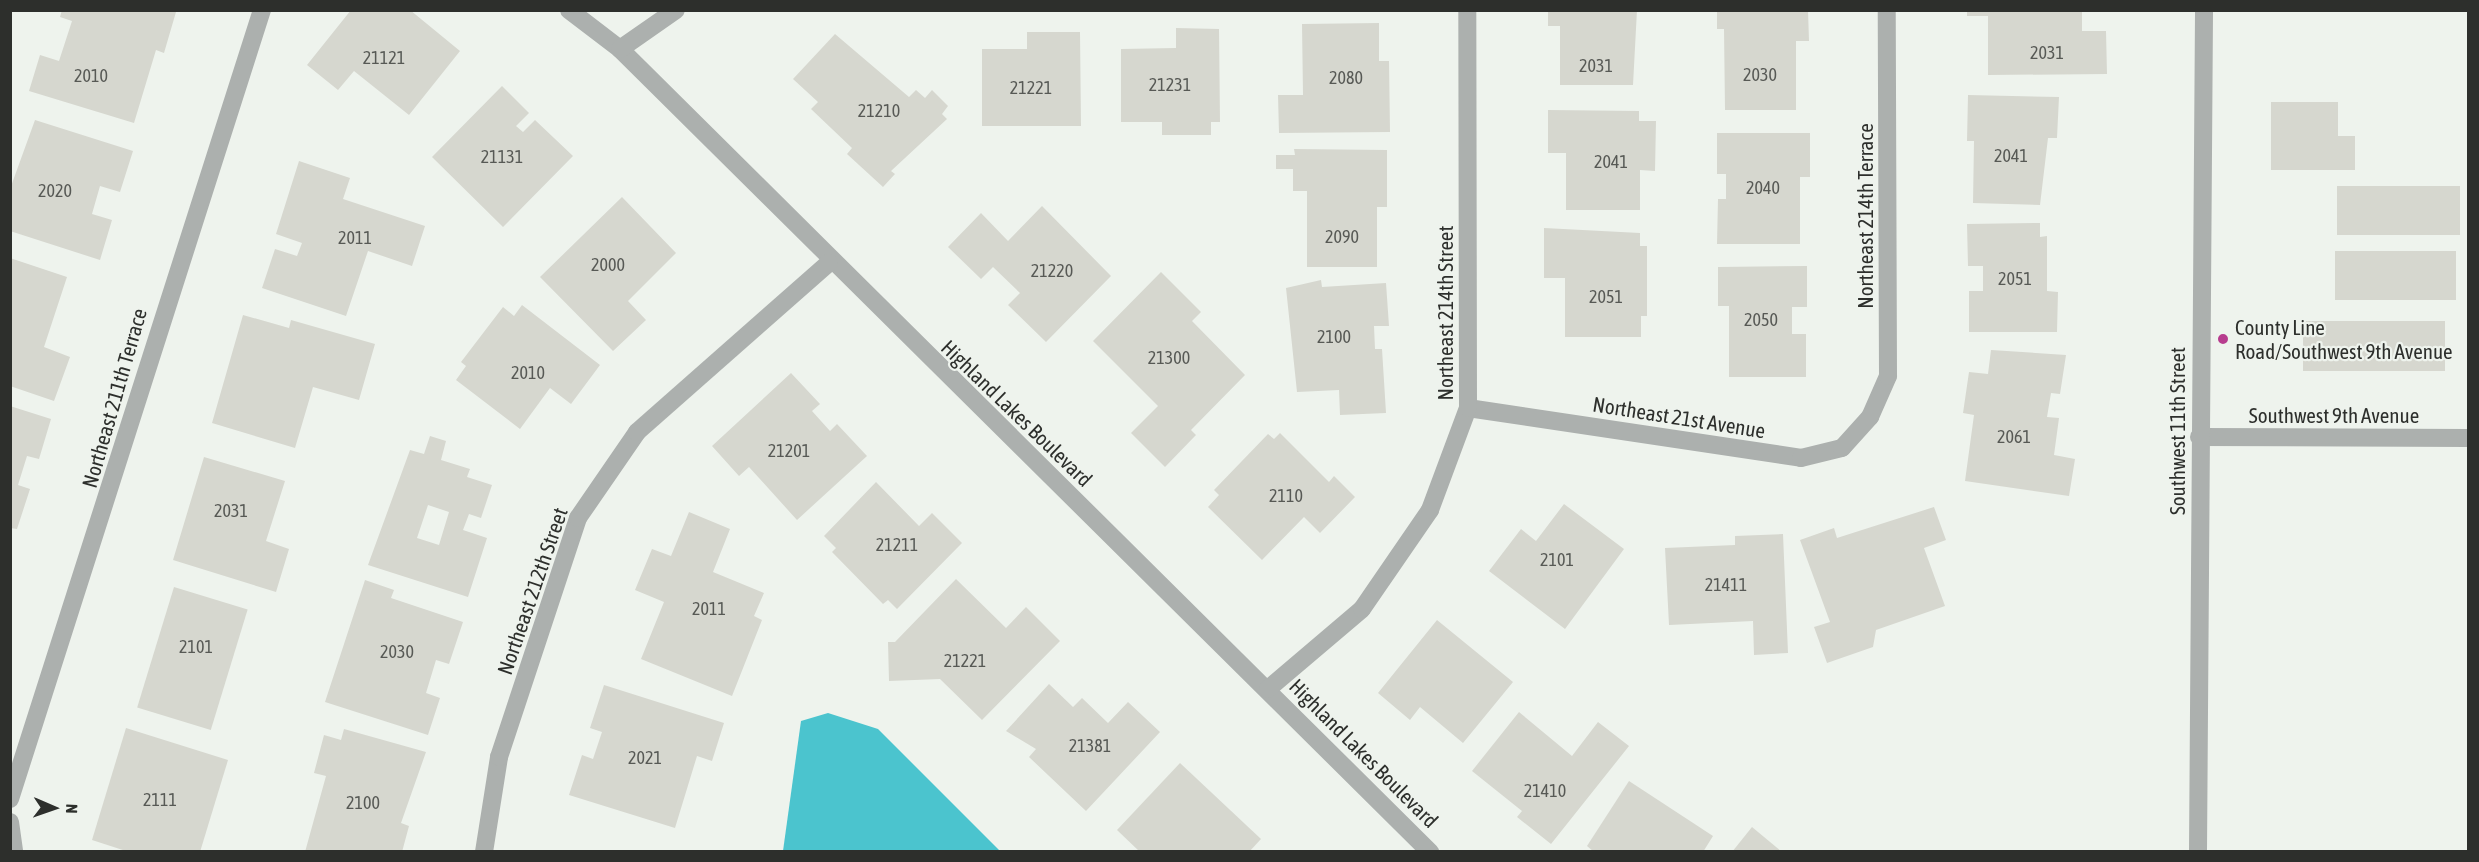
<!DOCTYPE html>
<style>
body{margin:0}
#map{position:relative;width:2479px;height:862px;overflow:hidden;background:#eef3ed;font-family:"Asap Condensed",sans-serif}
div>[style]{position:absolute}
[style*='--x']{left:calc(var(--x)*1px);top:calc(var(--y)*1px);width:calc(var(--w)*1px);rotate:calc(var(--a)*1deg)}
.water>*{inset:0;background:#4bc4ce}
.building>*{inset:0;background:#d6d7cf;transform-origin:0 0}
.street>*{height:18px;margin:-9px;padding:0 9px;transform-origin:9px;border-radius:9px;background:#acb0ae}
.dots>*{width:16px;height:16px;translate:-50% -50%;box-sizing:border-box;border:3px solid #eef3ed;border-radius:50%}
span{translate:-50% -50%;white-space:nowrap;text-align:center;line-height:1.15;-webkit-text-stroke:4.5px #eef3ed;paint-order:stroke}
.number-label{font-size:18px;color:#575955}
.number-label span{-webkit-text-stroke-width:0}
.street-label{font-size:21px;color:#2d2f2c}
.poi-label{font-size:21px;color:#2d2f2c}
.left{translate:0 -50%;text-align:left}
.frame{position:absolute;inset:0;border:12px solid #2d2f2c;pointer-events:none}
.north{position:absolute;left:24px;top:778px;width:60px;height:60px;-webkit-text-stroke:4px #eef3ed;paint-order:stroke;rotate:92deg;font-size:16px;font-weight:700;line-height:24px;text-align:center;color:#2d2f2c}
.north::after{content:'';display:block;margin:auto;width:21px;height:27px;background:#2d2f2c;clip-path:polygon(50% 0,100% 100%,50% 72%,0 100%)}
</style>
<div id="map">
<div class="water">
<div style="clip-path:polygon(828px 713px,878px 729px,1000px 851px,783px 851px,801px 721px)"></div>
</div>
<div class="building">
<div style="clip-path:polygon(62px 10px,176px 12px,164px 53px,156px 50px,134px 123px,29px 91px,40px 55px,59px 61px,72px 21px,60px 17px)"></div>
<div style="clip-path:polygon(351px 10px,410px 10px,460px 51px,409px 115px,354px 71px,338px 90px,307px 65px)"></div>
<div style="clip-path:polygon(1548px 10px,1637px 10px,1633px 85px,1560px 85px,1560px 26px,1548px 26px)"></div>
<div style="clip-path:polygon(1717px 10px,1808px 10px,1809px 41px,1796px 41px,1796px 110px,1725px 110px,1724px 29px,1717px 29px)"></div>
<div style="clip-path:polygon(1967px 10px,2082px 10px,2082px 31px,2106px 31px,2107px 74px,1988px 75px,1988px 16px,1967px 16px)"></div>
<div style="clip-path:polygon(1379px 23px,1379px 61px,1389px 61px,1390px 132px,1279px 133px,1278px 95px,1303px 95px,1302px 24px)"></div>
<div style="clip-path:polygon(1176px 28px,1219px 29px,1220px 122px,1211px 122px,1211px 135px,1162px 135px,1162px 122px,1121px 122px,1121px 49px,1176px 48px)"></div>
<div style="clip-path:polygon(1027px 32px,1080px 32px,1081px 126px,982px 126px,982px 49px,1027px 49px)"></div>
<div style="clip-path:polygon(835px 34px,909px 97px,916px 90px,925px 98px,932px 90px,948px 106px,942px 114px,947px 119px,891px 171px,895px 174px,883px 187px,847px 154px,852px 148px,811px 109px,818px 102px,793px 79px)"></div>
<div style="clip-path:polygon(502px 86px,529px 113px,516px 126px,523px 132px,535px 120px,573px 156px,503px 227px,432px 157px)"></div>
<div style="clip-path:polygon(1968px 95px,2059px 97px,2057px 138px,2048px 138px,2040px 205px,1973px 203px,1974px 141px,1967px 141px)"></div>
<div style="clip-path:polygon(2271px 102px,2338px 102px,2338px 136px,2355px 136px,2355px 170px,2271px 170px)"></div>
<div style="clip-path:polygon(1548px 110px,1639px 111px,1639px 121px,1656px 121px,1655px 171px,1640px 170px,1640px 210px,1566px 210px,1566px 153px,1548px 153px)"></div>
<div style="clip-path:polygon(35px 120px,133px 151px,120px 192px,100px 186px,92px 214px,112px 220px,100px 260px,10px 231px,10px 189px)"></div>
<div style="clip-path:polygon(1717px 133px,1810px 133px,1810px 177px,1800px 177px,1800px 244px,1717px 244px,1718px 199px,1726px 199px,1726px 174px,1717px 174px)"></div>
<div style="clip-path:polygon(1294px 149px,1387px 150px,1387px 207px,1377px 207px,1377px 267px,1307px 267px,1307px 191px,1293px 191px,1293px 169px,1276px 169px,1276px 155px,1295px 155px)"></div>
<div style="clip-path:polygon(299px 161px,350px 178px,343px 199px,425px 226px,412px 266px,368px 251px,346px 316px,262px 288px,275px 249px,297px 256px,302px 243px,276px 234px)"></div>
<div style="left:2337px;top:186px;width:123px;height:49px"></div>
<div style="clip-path:polygon(622px 197px,676px 253px,628px 301px,646px 320px,613px 351px,540px 277px)"></div>
<div style="clip-path:polygon(1042px 206px,1111px 276px,1046px 342px,1008px 305px,1020px 293px,993px 267px,981px 279px,948px 247px,981px 213px,1008px 241px)"></div>
<div style="clip-path:polygon(2040px 223px,2040px 237px,2047px 236px,2047px 291px,2058px 292px,2057px 332px,1969px 332px,1969px 291px,1983px 291px,1983px 266px,1968px 266px,1967px 224px)"></div>
<div style="clip-path:polygon(1544px 228px,1640px 233px,1640px 246px,1647px 246px,1647px 316px,1641px 316px,1641px 337px,1565px 337px,1565px 278px,1544px 278px)"></div>
<div style="left:2335px;top:251px;width:121px;height:49px"></div>
<div style="clip-path:polygon(10px 258px,67px 277px,44px 347px,70px 357px,54px 401px,10px 386px)"></div>
<div style="clip-path:polygon(1807px 266px,1807px 307px,1792px 307px,1792px 334px,1806px 334px,1806px 377px,1729px 377px,1729px 306px,1718px 306px,1718px 267px)"></div>
<div style="clip-path:polygon(1161px 272px,1201px 312px,1192px 321px,1245px 375px,1191px 430px,1196px 435px,1165px 467px,1131px 433px,1158px 406px,1093px 341px)"></div>
<div style="clip-path:polygon(1321px 280px,1322px 287px,1386px 283px,1389px 326px,1374px 326px,1375px 349px,1382px 349px,1386px 413px,1340px 415px,1339px 390px,1297px 392px,1286px 288px)"></div>
<div style="clip-path:polygon(522px 305px,600px 365px,571px 404px,550px 388px,520px 429px,456px 380px,466px 366px,461px 362px,503px 307px,514px 316px)"></div>
<div style="clip-path:polygon(243px 315px,289px 328px,291px 320px,375px 344px,359px 400px,313px 387px,295px 448px,212px 423px)"></div>
<div style="left:2303px;top:321px;width:142px;height:50px"></div>
<div style="clip-path:polygon(1991px 350px,2066px 355px,2060px 394px,2051px 393px,2047px 417px,2059px 418px,2054px 455px,2075px 459px,2069px 496px,1965px 481px,1974px 415px,1963px 413px,1969px 372px,1988px 374px)"></div>
<div style="clip-path:polygon(791px 373px,820px 404px,812px 411px,830px 431px,837px 424px,867px 456px,797px 520px,749px 467px,739px 476px,712px 446px)"></div>
<div style="clip-path:polygon(10px 406px,51px 419px,39px 459px,27px 456px,18px 485px,30px 489px,17px 529px,10px 528px)"></div>
<div style="clip-path:polygon(1280px 433px,1329px 482px,1334px 476px,1355px 497px,1320px 533px,1304px 517px,1262px 560px,1208px 507px,1219px 495px,1214px 490px,1268px 434px,1274px 439px)"></div>
<div style="clip-path:polygon(evenodd,430px 436px,446px 441px,441px 460px,470px 469px,467px 477px,492px 485px,481px 518px,469px 514px,463px 530px,487px 538px,468px 597px,368px 565px,410px 450px,424px 454px,430px 436px,428px 505px,449px 512px,439px 545px,417px 538px,428px 505px)"></div>
<div style="clip-path:polygon(204px 457px,285px 481px,266px 541px,289px 549px,276px 592px,173px 560px)"></div>
<div style="clip-path:polygon(876px 482px,919px 526px,932px 513px,962px 543px,897px 609px,888px 600px,883px 604px,832px 552px,836px 548px,824px 536px)"></div>
<div style="clip-path:polygon(1564px 504px,1624px 549px,1565px 629px,1489px 571px,1521px 529px,1536px 541px)"></div>
<div style="clip-path:polygon(1934px 507px,1946px 540px,1924px 548px,1945px 606px,1876px 630px,1873px 647px,1827px 663px,1814px 627px,1830px 622px,1800px 540px,1834px 528px,1837px 538px)"></div>
<div style="clip-path:polygon(689px 512px,730px 529px,713px 572px,764px 593px,754px 616px,762px 620px,732px 696px,641px 659px,664px 602px,635px 590px,652px 549px,671px 556px)"></div>
<div style="clip-path:polygon(1783px 534px,1788px 653px,1754px 655px,1753px 621px,1669px 625px,1665px 548px,1735px 545px,1735px 536px)"></div>
<div style="clip-path:polygon(956px 579px,1006px 628px,1026px 607px,1060px 641px,982px 720px,940px 679px,889px 681px,888px 642px,895px 642px)"></div>
<div style="clip-path:polygon(365px 580px,394px 590px,391px 598px,463px 622px,449px 664px,436px 660px,426px 693px,440px 698px,428px 735px,325px 702px)"></div>
<div style="left:174px;top:587px;width:77px;height:126px;rotate:17deg"></div>
<div style="clip-path:polygon(1437px 620px,1513px 682px,1463px 743px,1420px 707px,1410px 720px,1378px 693px)"></div>
<div style="clip-path:polygon(1049px 684px,1073px 707px,1082px 698px,1108px 723px,1128px 702px,1160px 732px,1086px 811px,1029px 757px,1036px 749px,1006px 731px)"></div>
<div style="clip-path:polygon(604px 685px,724px 723px,712px 761px,697px 756px,675px 828px,569px 795px,582px 755px,593px 759px,602px 732px,590px 728px)"></div>
<div style="clip-path:polygon(1519px 712px,1572px 756px,1598px 722px,1629px 746px,1551px 844px,1517px 817px,1522px 811px,1472px 771px)"></div>
<div style="clip-path:polygon(126px 728px,228px 760px,200px 852px,129px 852px,92px 840px)"></div>
<div style="clip-path:polygon(344px 729px,426px 752px,401px 823px,409px 826px,402px 852px,305px 852px,326px 776px,314px 773px,324px 735px,341px 740px)"></div>
<div style="clip-path:polygon(1180px 763px,1261px 839px,1249px 852px,1140px 852px,1117px 830px)"></div>
<div style="clip-path:polygon(1629px 781px,1713px 836px,1703px 852px,1594px 852px,1587px 846px)"></div>
<div style="clip-path:polygon(1752px 827px,1782px 852px,1732px 852px)"></div>
</div>
<div class="street">
<div style="--x:569;--y:10;--w:64;--a:37.4"></div>
<div style="--x:620;--y:49;--w:1141;--a:44.75"></div>
<div style="--x:620;--y:49;--w:68;--a:-34.9"></div>
<div style="--x:1468;--y:408;--w:337;--a:8.5"></div>
<div style="--x:1801;--y:458;--w:42;--a:-13.7"></div>
<div style="--x:1842;--y:448;--w:42;--a:-47.9"></div>
<div style="--x:1870;--y:417;--w:45;--a:-66.3"></div>
<div style="--x:1888;--y:376;--w:366;--a:-90.2"></div>
<div style="--x:2199;--y:437;--w:269;--a:0.2"></div>
<div style="--x:1268;--y:689;--w:123;--a:-40.4"></div>
<div style="--x:1362;--y:609;--w:120;--a:-55.5"></div>
<div style="--x:1430;--y:510;--w:109;--a:-69.6"></div>
<div style="--x:1468;--y:408;--w:398;--a:-90.1"></div>
<div style="--x:10;--y:799;--w:828;--a:-72.29"></div>
<div style="--x:10;--y:822;--w:30;--a:82"></div>
<div style="--x:484;--y:852;--w:96;--a:-81"></div>
<div style="--x:499;--y:757;--w:252;--a:-71.7"></div>
<div style="--x:578;--y:518;--w:104;--a:-55.5"></div>
<div style="--x:637;--y:432;--w:256;--a:-41.4"></div>
<div style="--x:2198;--y:852;--w:842;--a:-89.59"></div>
</div>
<div class="dots">
<div style="left:2223px;top:339px;background:#b73c8e"></div>
</div>
<div class="number-label">
<span style="left:2047px;top:53px">2031</span>
<span style="left:384px;top:58px">21121</span>
<span style="left:1596px;top:66px">2031</span>
<span style="left:1760px;top:75px">2030</span>
<span style="left:91px;top:76px">2010</span>
<span style="left:1346px;top:78px">2080</span>
<span style="left:1170px;top:85px">21231</span>
<span style="left:1031px;top:88px">21221</span>
<span style="left:879px;top:111px">21210</span>
<span style="left:2011px;top:156px">2041</span>
<span style="left:502px;top:157px">21131</span>
<span style="left:1611px;top:162px">2041</span>
<span style="left:1763px;top:188px">2040</span>
<span style="left:55px;top:191px">2020</span>
<span style="left:1342px;top:237px">2090</span>
<span style="left:355px;top:238px">2011</span>
<span style="left:608px;top:265px">2000</span>
<span style="left:1052px;top:271px">21220</span>
<span style="left:2015px;top:279px">2051</span>
<span style="left:1606px;top:297px">2051</span>
<span style="left:1761px;top:320px">2050</span>
<span style="left:1334px;top:337px">2100</span>
<span style="left:1169px;top:358px">21300</span>
<span style="left:528px;top:373px">2010</span>
<span style="left:2014px;top:437px">2061</span>
<span style="left:789px;top:451px">21201</span>
<span style="left:1286px;top:496px">2110</span>
<span style="left:231px;top:511px">2031</span>
<span style="left:897px;top:545px">21211</span>
<span style="left:1557px;top:560px">2101</span>
<span style="left:1726px;top:585px">21411</span>
<span style="left:709px;top:609px">2011</span>
<span style="left:196px;top:647px">2101</span>
<span style="left:397px;top:652px">2030</span>
<span style="left:965px;top:661px">21221</span>
<span style="left:1090px;top:746px">21381</span>
<span style="left:645px;top:758px">2021</span>
<span style="left:1545px;top:791px">21410</span>
<span style="left:160px;top:800px">2111</span>
<span style="left:363px;top:803px">2100</span>
</div>
<div class="street-label">
<span style="left:1865px;top:216px;rotate:-90deg">Northeast 214th Terrace</span>
<span style="left:1445px;top:313px;rotate:-90deg">Northeast 214th Street</span>
<span style="left:114px;top:398px;rotate:-74deg">Northeast 211th Terrace</span>
<span style="left:1017px;top:413px;rotate:44deg">Highland Lakes Boulevard</span>
<span style="left:2334px;top:415px">Southwest 9th Avenue</span>
<span style="left:1679px;top:417px;rotate:9deg">Northeast 21st Avenue</span>
<span style="left:2177px;top:431px;rotate:-90deg">Southwest 11th Street</span>
<span style="left:532px;top:591px;rotate:-71deg">Northeast 212th Street</span>
<span style="left:1364px;top:753px;rotate:45deg">Highland Lakes Boulevard</span>
</div>
<div class="poi-label">
<span class="left" style="left:2235px;top:339px">County Line<br>Road/Southwest 9th Avenue</span>
</div>
<div class="frame"></div>
<div class="north">N</div>
</div>
